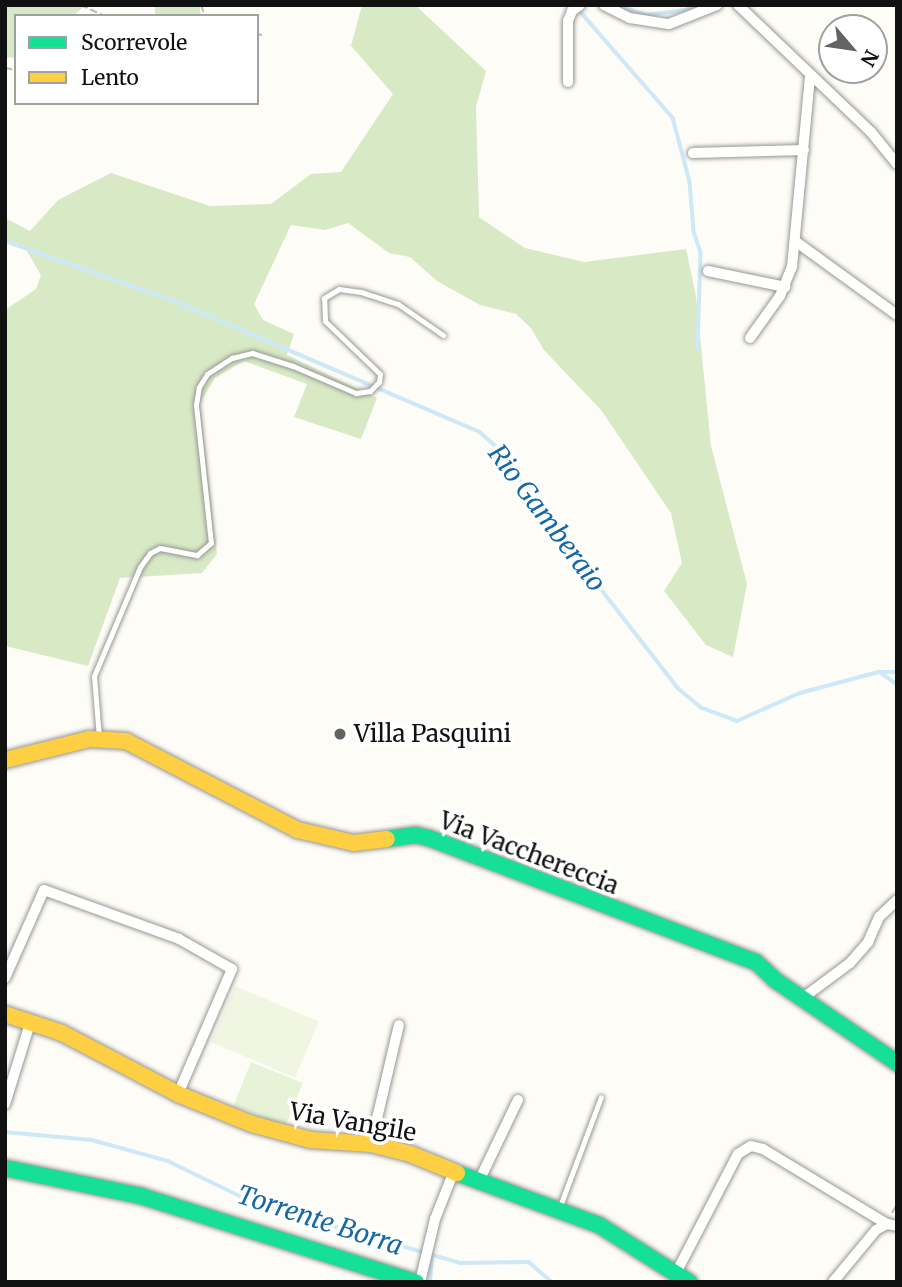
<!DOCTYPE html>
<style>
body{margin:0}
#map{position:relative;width:902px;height:1287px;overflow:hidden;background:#fdfcf7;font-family:Merriweather,serif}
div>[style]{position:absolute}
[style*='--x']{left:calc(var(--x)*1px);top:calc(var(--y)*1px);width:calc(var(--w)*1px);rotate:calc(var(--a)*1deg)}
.green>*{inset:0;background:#e7f3d7;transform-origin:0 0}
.forest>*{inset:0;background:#d8eac5;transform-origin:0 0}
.pitch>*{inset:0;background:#f0f6e1;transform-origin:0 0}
.stream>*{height:3.5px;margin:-1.75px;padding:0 1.75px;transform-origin:1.75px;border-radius:1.75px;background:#cde8f7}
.path>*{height:2px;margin-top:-1px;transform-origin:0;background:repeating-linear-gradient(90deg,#b9b9b8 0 7px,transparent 0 10.5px)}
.roads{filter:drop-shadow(0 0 2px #979795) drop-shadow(0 0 2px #979795)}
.lane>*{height:5px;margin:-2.5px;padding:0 2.5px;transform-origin:2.5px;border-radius:2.5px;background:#fffffe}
.street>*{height:10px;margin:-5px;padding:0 5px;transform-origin:5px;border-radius:5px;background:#fffffe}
.fast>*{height:16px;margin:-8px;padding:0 8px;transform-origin:8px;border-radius:8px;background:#16e098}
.slow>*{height:16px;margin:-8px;padding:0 8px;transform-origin:8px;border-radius:8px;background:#ffcf43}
.dots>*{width:19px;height:19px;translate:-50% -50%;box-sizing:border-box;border:4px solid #fff;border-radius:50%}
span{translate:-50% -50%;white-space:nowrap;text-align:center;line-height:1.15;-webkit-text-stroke:7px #fff;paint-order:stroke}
.poi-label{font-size:24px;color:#111}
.left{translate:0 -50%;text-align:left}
.street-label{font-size:24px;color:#111}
.water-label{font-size:26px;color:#1768a6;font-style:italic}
.frame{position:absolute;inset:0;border:7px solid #111;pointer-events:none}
.legend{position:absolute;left:14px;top:14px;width:245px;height:91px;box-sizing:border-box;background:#fff;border:2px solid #a0a0a0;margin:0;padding:9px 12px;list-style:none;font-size:21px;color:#111}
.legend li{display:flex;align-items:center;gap:14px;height:35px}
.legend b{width:35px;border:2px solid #a0a0a0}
.north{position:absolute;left:818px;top:14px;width:70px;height:70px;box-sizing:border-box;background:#fff;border:2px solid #a0a0a0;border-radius:50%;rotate:119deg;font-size:19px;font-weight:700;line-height:28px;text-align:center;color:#111}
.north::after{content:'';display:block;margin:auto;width:24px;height:32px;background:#646362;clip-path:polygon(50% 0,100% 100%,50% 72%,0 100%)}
</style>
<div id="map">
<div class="green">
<div style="left:251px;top:1062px;width:56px;height:47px;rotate:22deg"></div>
</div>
<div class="forest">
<div style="clip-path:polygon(5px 5px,86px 5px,73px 16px,16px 16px,16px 58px,5px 57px)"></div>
<div style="left:155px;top:5px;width:45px;height:13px"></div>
<div style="clip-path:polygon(362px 5px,415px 5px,486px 71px,476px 107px,479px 217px,525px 248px,584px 262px,686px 249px,696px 296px,711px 446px,747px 584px,733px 657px,706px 645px,664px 591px,682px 563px,671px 513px,601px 410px,544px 350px,531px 328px,516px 314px,480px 305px,437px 281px,410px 257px,389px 253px,348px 223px,325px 230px,291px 225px,254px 304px,263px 320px,294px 334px,287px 355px,377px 398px,361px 439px,294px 417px,307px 384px,244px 361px,215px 378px,200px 403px,217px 554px,202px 573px,120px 578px,88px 666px,5px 646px,5px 310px,36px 289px,41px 275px,24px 246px,5px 239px,5px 218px,30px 231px,58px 200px,111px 173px,210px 206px,271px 204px,311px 174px,341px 172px,393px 94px,351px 46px)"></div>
</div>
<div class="pitch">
<div style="left:235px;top:986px;width:91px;height:61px;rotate:23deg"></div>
</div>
<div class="stream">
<div style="--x:617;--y:5;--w:31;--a:19"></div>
<div style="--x:646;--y:15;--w:40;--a:-7.1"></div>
<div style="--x:686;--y:10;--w:15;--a:-20"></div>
<div style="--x:578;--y:9;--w:145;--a:48.9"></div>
<div style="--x:673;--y:118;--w:66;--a:75.1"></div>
<div style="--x:690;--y:182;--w:50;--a:85.4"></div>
<div style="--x:694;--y:232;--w:21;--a:71"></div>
<div style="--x:701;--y:252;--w:97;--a:91.8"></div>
<div style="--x:5;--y:241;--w:177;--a:19.5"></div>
<div style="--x:172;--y:300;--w:335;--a:23.2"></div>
<div style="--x:480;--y:432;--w:30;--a:42"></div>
<div style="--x:502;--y:452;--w:67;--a:57.3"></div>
<div style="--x:538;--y:508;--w:228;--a:52.1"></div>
<div style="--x:678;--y:688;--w:31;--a:40"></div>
<div style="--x:702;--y:708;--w:37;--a:20"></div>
<div style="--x:737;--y:721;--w:69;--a:-24"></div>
<div style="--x:800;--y:693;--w:82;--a:-14.9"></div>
<div style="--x:879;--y:672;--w:18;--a:0"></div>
<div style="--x:881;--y:673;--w:19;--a:35"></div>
<div style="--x:5;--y:1132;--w:87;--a:5.3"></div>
<div style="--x:92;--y:1140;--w:79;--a:15.4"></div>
<div style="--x:168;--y:1161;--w:96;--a:26"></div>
<div style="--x:254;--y:1203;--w:215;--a:16.2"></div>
<div style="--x:460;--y:1263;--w:69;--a:-0.8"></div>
<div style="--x:529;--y:1262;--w:30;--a:41"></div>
<div style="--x:430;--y:1282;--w:27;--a:-86"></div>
</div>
<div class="path">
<div style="--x:81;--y:5;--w:26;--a:25"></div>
<div style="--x:201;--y:5;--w:12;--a:70"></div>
<div style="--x:257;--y:34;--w:5;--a:11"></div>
<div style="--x:5;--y:68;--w:11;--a:10"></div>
<div style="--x:892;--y:1213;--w:10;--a:-61"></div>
</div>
<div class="roads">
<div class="lane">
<div style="--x:99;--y:738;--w:62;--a:-94.6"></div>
<div style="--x:94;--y:676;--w:118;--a:-67.1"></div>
<div style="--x:140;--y:567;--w:17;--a:-54"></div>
<div style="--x:150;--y:553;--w:11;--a:-27"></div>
<div style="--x:160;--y:548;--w:38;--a:11"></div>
<div style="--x:197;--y:555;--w:18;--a:-41"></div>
<div style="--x:211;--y:543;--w:139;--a:-96.2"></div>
<div style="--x:196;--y:405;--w:18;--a:-81"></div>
<div style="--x:199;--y:387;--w:15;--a:-58"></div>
<div style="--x:207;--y:374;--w:30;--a:-33"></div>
<div style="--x:232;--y:358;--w:21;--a:-14"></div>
<div style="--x:252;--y:353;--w:43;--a:17.6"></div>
<div style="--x:293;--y:366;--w:69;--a:23.2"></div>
<div style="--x:356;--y:393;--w:14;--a:-8"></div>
<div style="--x:370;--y:391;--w:13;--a:-45"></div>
<div style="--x:379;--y:382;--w:8;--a:-83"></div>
<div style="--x:380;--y:374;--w:76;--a:-136.1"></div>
<div style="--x:325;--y:321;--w:23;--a:-92"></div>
<div style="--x:324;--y:298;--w:17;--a:-31"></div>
<div style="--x:339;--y:289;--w:22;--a:8"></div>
<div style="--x:361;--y:292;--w:39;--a:18"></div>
<div style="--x:398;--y:304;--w:55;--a:34.6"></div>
<div style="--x:560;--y:1206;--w:116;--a:-69.4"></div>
</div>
<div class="street">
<div style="--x:604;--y:5;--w:29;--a:27"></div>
<div style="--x:630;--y:18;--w:39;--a:9"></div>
<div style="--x:669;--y:24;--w:52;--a:-21.6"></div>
<div style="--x:738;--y:5;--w:184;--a:43.7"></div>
<div style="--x:871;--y:132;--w:41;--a:50.9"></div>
<div style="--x:568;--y:82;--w:61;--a:-90"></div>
<div style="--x:568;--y:21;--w:11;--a:-68"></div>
<div style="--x:572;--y:11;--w:10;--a:-37"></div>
<div style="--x:693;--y:153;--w:111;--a:-1.5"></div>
<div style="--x:795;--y:241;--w:126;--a:36"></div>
<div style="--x:708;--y:271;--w:79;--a:11.7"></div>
<div style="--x:750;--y:338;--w:52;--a:-54.5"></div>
<div style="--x:780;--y:296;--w:31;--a:-68"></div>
<div style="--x:792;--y:267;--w:191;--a:-84.6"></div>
<div style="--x:5;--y:978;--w:96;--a:-66.1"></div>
<div style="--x:44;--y:890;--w:144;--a:19.9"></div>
<div style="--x:179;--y:939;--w:61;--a:29.5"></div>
<div style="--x:232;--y:969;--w:136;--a:113.4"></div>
<div style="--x:803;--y:998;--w:59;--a:-36.7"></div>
<div style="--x:850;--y:963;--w:28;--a:-49"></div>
<div style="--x:868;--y:942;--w:27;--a:-66"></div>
<div style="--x:879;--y:917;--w:25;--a:-43"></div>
<div style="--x:5;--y:1104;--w:88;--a:-72.8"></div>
<div style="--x:371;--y:1144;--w:122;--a:-76.8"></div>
<div style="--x:479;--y:1181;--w:90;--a:-64.3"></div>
<div style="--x:676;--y:1273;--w:134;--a:-62.5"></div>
<div style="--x:738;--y:1154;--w:15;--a:-32"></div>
<div style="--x:751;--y:1146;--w:12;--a:14"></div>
<div style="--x:763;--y:1149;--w:145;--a:31.2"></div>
<div style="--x:420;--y:1282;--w:65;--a:-76.6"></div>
<div style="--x:435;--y:1219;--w:52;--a:-68.4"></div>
<div style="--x:833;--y:1282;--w:67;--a:-50.4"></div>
<div style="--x:876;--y:1230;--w:13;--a:-29"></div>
<div style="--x:887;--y:1224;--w:10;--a:11"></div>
</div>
<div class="fast">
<div style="--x:387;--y:839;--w:29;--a:-8"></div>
<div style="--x:416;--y:835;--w:13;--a:13"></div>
<div style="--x:429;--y:838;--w:350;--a:20.8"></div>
<div style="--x:756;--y:962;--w:26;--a:43"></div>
<div style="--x:775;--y:980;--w:148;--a:34.2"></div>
<div style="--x:5;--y:1168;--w:139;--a:11.6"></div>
<div style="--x:141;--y:1196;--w:288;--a:17.4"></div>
<div style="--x:457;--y:1173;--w:151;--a:20.1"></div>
<div style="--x:599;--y:1225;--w:107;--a:32.3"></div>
</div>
<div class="slow">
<div style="--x:5;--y:760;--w:87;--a:-14"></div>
<div style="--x:89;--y:739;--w:37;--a:3"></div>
<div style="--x:126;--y:741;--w:194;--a:27.4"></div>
<div style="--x:298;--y:830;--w:57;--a:13.1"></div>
<div style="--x:354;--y:843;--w:33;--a:-7"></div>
<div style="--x:5;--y:1014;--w:60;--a:18.4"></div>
<div style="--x:62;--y:1033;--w:131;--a:27.7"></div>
<div style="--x:178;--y:1094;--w:80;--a:22.1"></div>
<div style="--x:252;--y:1124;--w:61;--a:15.2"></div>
<div style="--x:311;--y:1140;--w:60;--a:3.8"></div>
<div style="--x:371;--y:1144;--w:38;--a:14"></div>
<div style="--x:408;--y:1153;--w:53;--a:22.2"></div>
</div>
</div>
<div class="dots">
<div style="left:340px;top:734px;background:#646362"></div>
</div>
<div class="poi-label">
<span class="left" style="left:354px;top:734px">Villa Pasquini</span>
</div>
<div class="street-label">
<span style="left:529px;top:853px;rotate:21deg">Via Vacchereccia</span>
<span style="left:353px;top:1122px;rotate:10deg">Via Vangile</span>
</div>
<div class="water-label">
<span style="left:547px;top:518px;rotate:53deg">Rio Gamberaio</span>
<span style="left:320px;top:1220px;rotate:18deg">Torrente Borra</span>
</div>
<div class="frame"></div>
<ul class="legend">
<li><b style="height:9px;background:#16e098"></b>Scorrevole</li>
<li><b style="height:9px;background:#ffcf43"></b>Lento</li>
</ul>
<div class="north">N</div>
</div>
